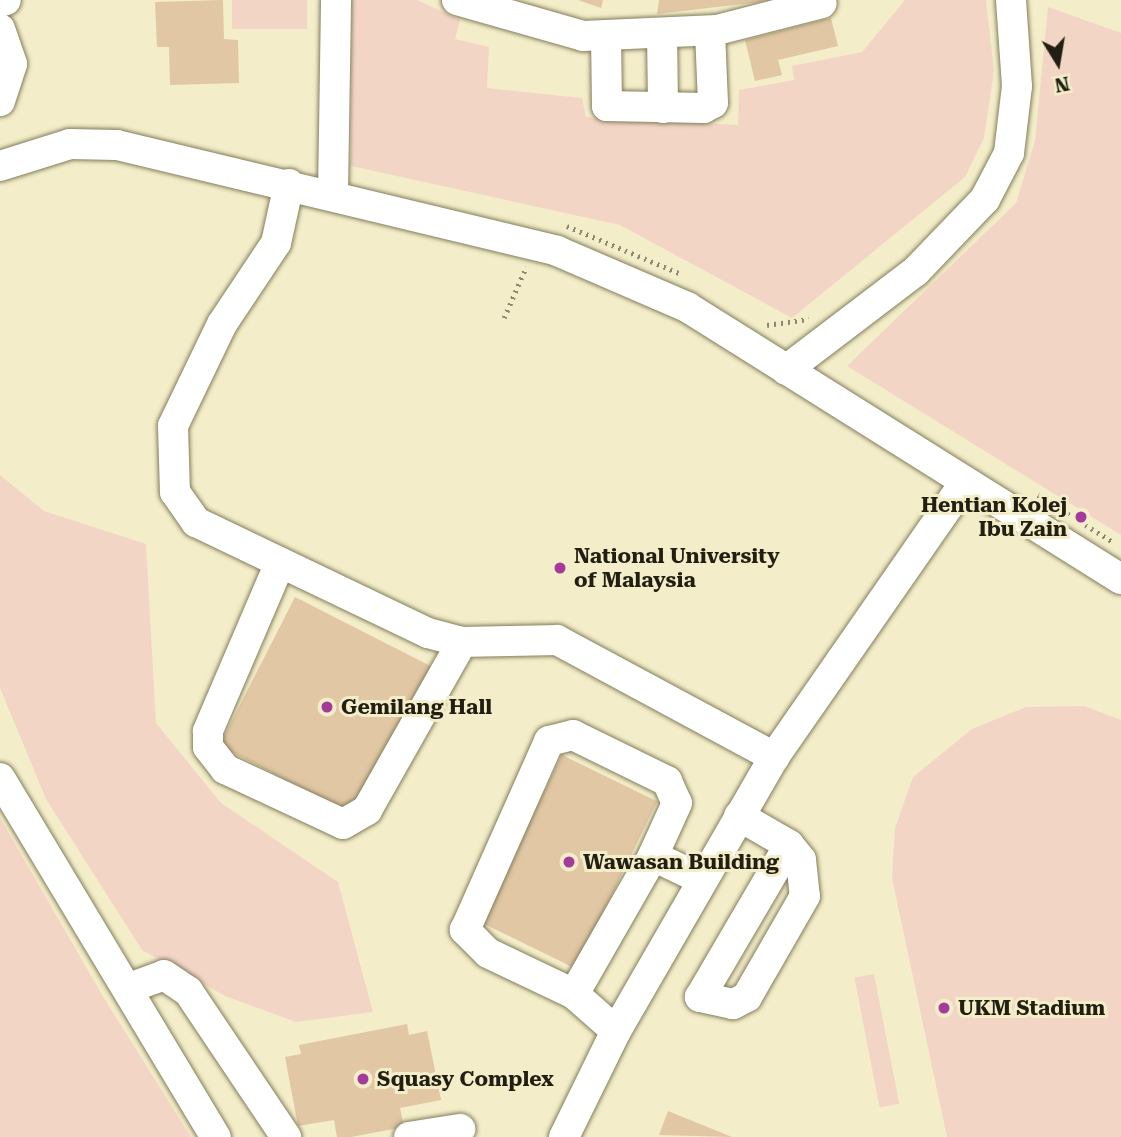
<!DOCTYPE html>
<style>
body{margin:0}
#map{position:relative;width:1121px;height:1137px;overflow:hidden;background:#f3eec9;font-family:"Roboto Serif",serif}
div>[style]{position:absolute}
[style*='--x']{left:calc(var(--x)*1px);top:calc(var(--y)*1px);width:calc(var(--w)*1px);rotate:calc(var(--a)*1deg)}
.green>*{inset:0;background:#f3d5c6;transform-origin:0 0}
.building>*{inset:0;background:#e1c7a4;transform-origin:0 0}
.path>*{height:4.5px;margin-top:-2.25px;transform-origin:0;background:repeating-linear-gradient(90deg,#8c886f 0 2px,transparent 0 7px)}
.roads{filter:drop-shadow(0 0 2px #837d5c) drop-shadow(0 0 2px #837d5c)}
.minor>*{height:30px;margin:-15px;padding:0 15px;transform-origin:15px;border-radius:15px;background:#fff}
.dots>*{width:19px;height:19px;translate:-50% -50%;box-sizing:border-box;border:4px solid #f3eec9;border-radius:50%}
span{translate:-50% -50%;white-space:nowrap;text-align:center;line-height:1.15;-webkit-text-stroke:6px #f3eec9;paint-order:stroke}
.poi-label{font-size:21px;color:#221f12;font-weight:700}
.right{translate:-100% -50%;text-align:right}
.left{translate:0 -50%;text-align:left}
.north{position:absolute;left:1023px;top:28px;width:70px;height:70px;-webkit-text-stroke:5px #f3eec9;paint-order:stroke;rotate:169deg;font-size:19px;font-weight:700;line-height:28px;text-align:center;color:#221f12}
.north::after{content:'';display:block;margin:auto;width:24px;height:32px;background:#221f12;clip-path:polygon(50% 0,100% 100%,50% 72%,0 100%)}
</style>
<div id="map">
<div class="green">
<div style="left:232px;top:0;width:75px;height:29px"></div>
<div style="clip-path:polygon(352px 0,417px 0,460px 20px,455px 39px,489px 47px,487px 88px,582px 98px,586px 117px,738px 125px,739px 90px,794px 80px,792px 66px,862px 52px,905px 0,986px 0,994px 71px,984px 138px,965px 177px,792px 318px,620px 225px,351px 166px)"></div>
<div style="clip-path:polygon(1048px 7px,1121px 33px,1121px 535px,847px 366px,1016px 203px,1035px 141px)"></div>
<div style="clip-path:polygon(0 475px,44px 511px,146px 544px,156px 723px,221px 803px,338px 882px,373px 1012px,296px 1022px,225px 996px,142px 950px,46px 799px,0 688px)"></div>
<div style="clip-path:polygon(1084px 706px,1121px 720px,1121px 1137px,947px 1137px,892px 878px,895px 828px,913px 777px,972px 729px,1026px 707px)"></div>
<div style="clip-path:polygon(0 818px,104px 998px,191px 1137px,0 1137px)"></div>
<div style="left:874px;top:974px;width:132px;height:20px;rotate:79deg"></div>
</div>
<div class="building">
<div style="clip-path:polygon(223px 0,224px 39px,238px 40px,239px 83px,170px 85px,169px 47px,157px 47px,155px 2px)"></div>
<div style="clip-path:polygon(578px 0,603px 0,601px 8px)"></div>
<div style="clip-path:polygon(659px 0,769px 0,769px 1px,657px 14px)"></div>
<div style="clip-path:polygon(831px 18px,838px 46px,778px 60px,782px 75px,755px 81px,745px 40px)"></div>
<div style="left:295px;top:597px;width:157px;height:167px;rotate:27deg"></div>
<div style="left:562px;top:755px;width:106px;height:186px;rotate:26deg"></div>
<div style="clip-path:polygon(407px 1024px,409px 1035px,427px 1031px,441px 1100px,400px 1108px,404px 1127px,351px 1137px,337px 1137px,334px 1120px,298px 1126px,285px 1057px,301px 1054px,299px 1045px)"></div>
<div style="clip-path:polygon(668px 1111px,732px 1137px,659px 1135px)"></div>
</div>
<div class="path">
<div style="--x:567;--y:226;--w:124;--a:22.8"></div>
<div style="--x:504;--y:318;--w:56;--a:-66.7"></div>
<div style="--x:767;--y:325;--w:42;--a:-8.1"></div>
<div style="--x:1038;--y:495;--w:89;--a:32.1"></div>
</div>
<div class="roads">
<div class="minor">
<div style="--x:457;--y:0;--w:131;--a:15.9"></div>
<div style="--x:583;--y:36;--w:134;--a:-2.6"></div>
<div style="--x:717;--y:30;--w:108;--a:-14.4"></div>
<div style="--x:0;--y:2;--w:6;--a:-18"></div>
<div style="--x:0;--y:29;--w:37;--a:71"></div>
<div style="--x:12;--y:64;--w:39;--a:108"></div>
<div style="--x:662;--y:33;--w:75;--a:89.2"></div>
<div style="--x:606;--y:35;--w:71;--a:89.2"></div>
<div style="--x:607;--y:106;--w:97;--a:1.2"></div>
<div style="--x:704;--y:108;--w:10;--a:-29"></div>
<div style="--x:713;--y:103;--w:72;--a:-92.4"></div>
<div style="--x:0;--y:166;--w:73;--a:-17.4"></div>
<div style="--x:70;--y:144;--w:47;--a:1.2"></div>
<div style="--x:117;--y:145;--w:453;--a:13.5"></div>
<div style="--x:557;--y:251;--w:142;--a:23.3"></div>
<div style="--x:687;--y:307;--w:512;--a:32.08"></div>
<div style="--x:289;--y:184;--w:60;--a:102.4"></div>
<div style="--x:276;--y:243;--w:97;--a:123.7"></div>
<div style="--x:222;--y:324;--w:113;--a:115.7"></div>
<div style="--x:173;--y:426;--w:66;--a:88.3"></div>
<div style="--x:175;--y:492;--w:37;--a:55"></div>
<div style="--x:196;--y:522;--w:257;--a:25.6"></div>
<div style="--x:428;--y:633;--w:35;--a:15"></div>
<div style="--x:462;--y:642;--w:95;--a:-1.2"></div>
<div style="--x:557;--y:640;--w:247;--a:28.3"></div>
<div style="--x:333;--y:194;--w:194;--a:-89.1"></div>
<div style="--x:786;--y:370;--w:163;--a:-37.3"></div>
<div style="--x:916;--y:271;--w:100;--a:-46.2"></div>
<div style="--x:985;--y:199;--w:52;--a:-62.4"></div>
<div style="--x:1009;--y:153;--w:67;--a:-83.2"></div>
<div style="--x:1017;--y:86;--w:86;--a:-94"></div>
<div style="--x:279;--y:565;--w:181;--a:113.2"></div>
<div style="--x:208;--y:731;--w:16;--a:90"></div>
<div style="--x:208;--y:747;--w:28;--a:52"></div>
<div style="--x:225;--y:769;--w:130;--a:25"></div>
<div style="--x:343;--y:824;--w:28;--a:-30"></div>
<div style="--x:367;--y:810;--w:193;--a:-60.5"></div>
<div style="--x:0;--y:778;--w:419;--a:59"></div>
<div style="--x:739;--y:816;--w:58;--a:30.1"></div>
<div style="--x:789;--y:845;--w:19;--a:51"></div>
<div style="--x:801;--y:860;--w:36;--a:84"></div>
<div style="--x:805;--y:896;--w:116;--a:119.9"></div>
<div style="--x:747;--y:997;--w:16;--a:153"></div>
<div style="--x:733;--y:1004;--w:34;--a:-168"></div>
<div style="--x:700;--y:997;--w:176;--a:-59.6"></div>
<div style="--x:129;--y:988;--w:37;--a:-20"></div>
<div style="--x:164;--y:975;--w:29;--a:34"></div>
<div style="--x:188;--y:991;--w:176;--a:56.1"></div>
<div style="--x:574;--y:994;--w:95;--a:-154.5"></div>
<div style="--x:488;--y:953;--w:33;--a:-135"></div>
<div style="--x:465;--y:930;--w:207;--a:-66"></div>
<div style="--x:549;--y:741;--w:25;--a:-14"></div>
<div style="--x:573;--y:735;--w:105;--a:26.1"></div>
<div style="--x:667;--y:781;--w:24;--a:66"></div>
<div style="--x:677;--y:803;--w:58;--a:114.4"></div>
<div style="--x:616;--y:1031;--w:56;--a:-138.6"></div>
<div style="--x:574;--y:994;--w:159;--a:-60.2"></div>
<div style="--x:653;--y:856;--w:53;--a:25.6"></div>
<div style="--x:409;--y:1137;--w:52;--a:-8.9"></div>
<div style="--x:564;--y:1137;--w:118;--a:-63.9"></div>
<div style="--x:616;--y:1031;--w:316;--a:-60"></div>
<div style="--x:774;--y:757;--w:335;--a:-55.2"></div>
</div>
</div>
<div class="dots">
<div style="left:1081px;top:517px;background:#a33a9c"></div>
<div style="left:560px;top:568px;background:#a33a9c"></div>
<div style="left:327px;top:707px;background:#a33a9c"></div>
<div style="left:569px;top:862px;background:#a33a9c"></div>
<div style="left:944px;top:1008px;background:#a33a9c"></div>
<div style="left:363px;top:1079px;background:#a33a9c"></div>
</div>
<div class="poi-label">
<span class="right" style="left:1067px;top:517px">Hentian Kolej<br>Ibu Zain</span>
<span class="left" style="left:574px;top:568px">National University<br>of Malaysia</span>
<span class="left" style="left:341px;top:707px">Gemilang Hall</span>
<span class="left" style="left:583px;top:862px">Wawasan Building</span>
<span class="left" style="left:958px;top:1008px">UKM Stadium</span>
<span class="left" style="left:377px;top:1079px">Squasy Complex</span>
</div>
<div class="north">N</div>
</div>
